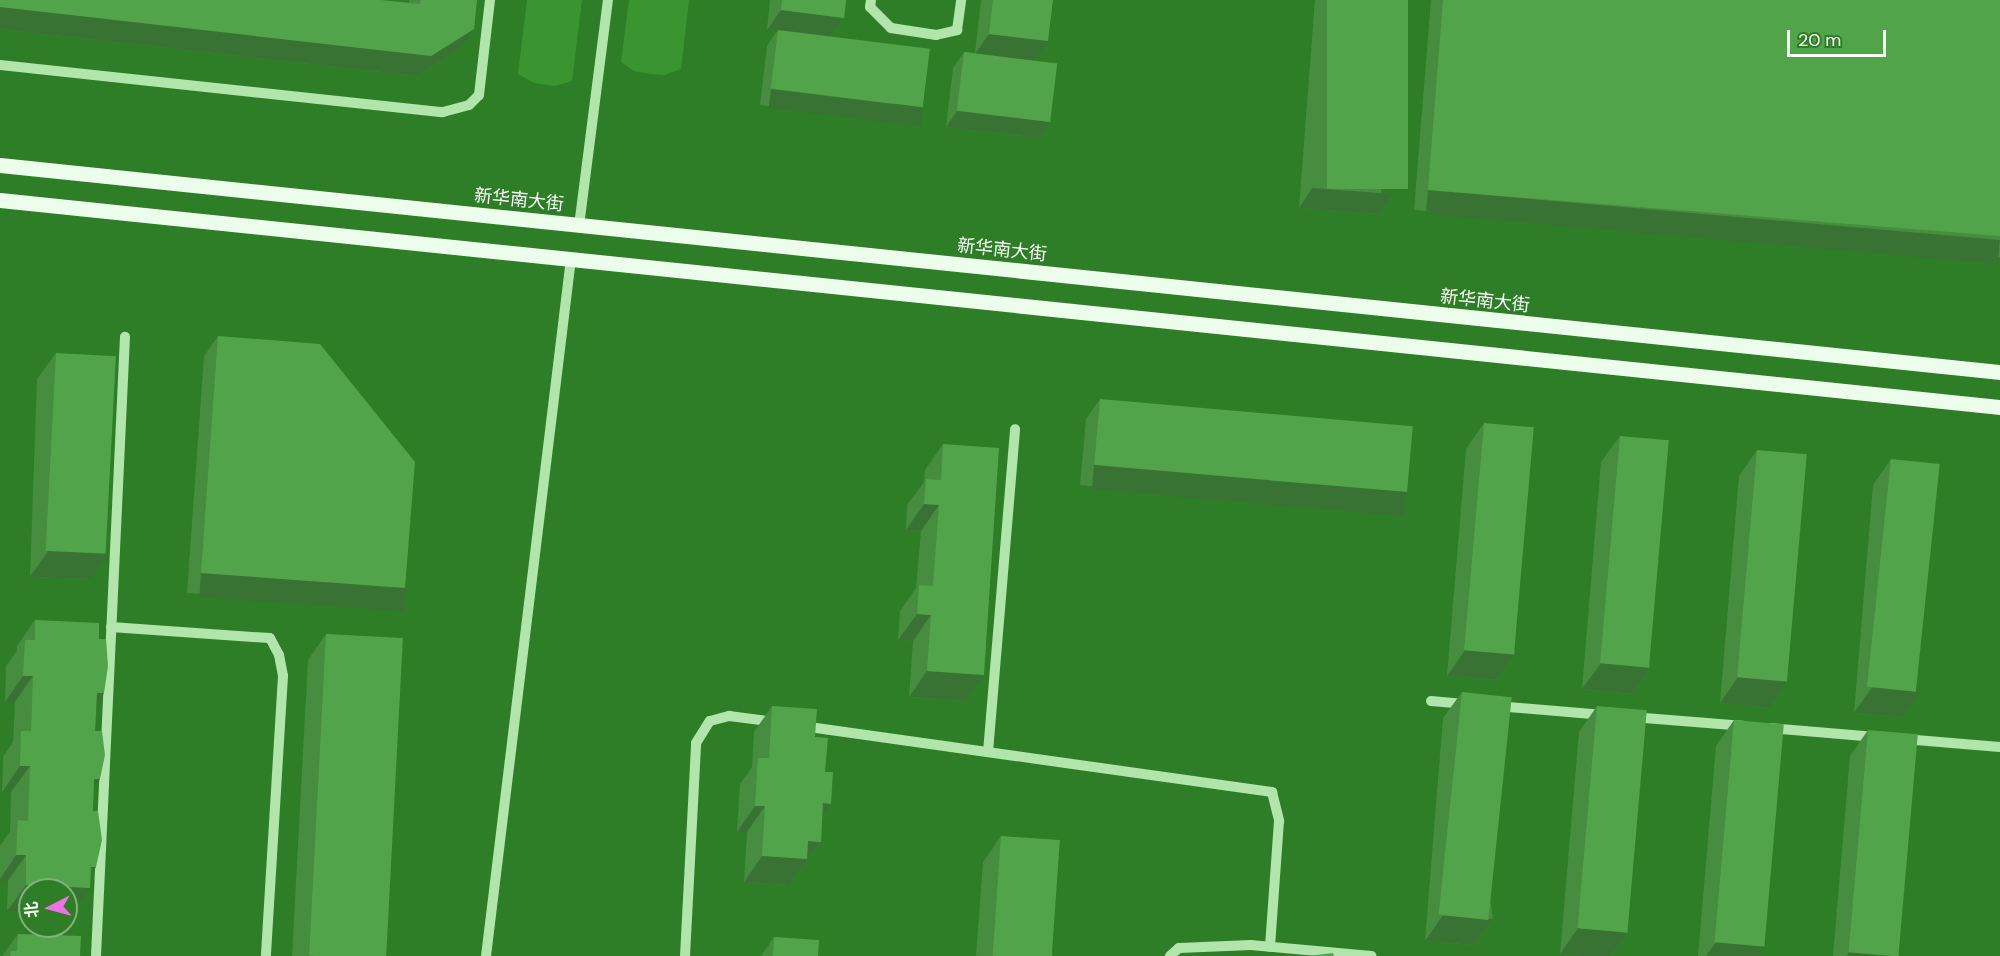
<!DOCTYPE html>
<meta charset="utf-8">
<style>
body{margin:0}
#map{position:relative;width:2000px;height:956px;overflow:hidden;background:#2d7e26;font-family:"DM Sans","Noto Sans SC",sans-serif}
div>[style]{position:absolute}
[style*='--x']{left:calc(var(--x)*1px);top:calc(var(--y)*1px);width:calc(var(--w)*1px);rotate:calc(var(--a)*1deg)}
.green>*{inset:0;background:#3a9531}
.minor>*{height:10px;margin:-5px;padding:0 5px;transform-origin:5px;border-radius:5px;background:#b1e5ac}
.major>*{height:15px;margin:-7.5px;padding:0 7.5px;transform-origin:7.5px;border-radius:7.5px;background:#edfdec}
.wall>*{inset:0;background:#478d40}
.shaded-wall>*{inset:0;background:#397334;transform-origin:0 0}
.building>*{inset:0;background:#52a44a;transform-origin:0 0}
span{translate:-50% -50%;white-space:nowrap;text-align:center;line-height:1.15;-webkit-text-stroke:5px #2d7e26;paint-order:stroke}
.street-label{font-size:18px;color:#fff}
.north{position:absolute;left:18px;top:878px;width:60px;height:60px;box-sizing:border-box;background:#2d7e26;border:2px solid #81b27d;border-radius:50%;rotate:264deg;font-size:16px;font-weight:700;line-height:24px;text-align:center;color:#fff}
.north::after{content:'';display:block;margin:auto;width:21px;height:27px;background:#ee71e5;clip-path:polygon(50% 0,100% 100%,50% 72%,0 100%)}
.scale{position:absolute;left:1787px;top:30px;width:99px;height:27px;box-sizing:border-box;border:3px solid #fff;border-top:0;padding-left:8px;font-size:18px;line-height:21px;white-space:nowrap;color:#fff;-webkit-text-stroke:4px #2d7e26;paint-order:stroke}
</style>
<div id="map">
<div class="green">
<div style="clip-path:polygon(527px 0,582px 0,572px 81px,555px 86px,534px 83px,518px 74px)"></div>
<div style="clip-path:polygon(629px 0,689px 0,681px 69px,664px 75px,650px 74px,634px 71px,621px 62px)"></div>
</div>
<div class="minor">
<div style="--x:871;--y:0;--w:7;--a:98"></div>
<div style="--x:870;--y:7;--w:30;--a:45"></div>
<div style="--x:891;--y:28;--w:46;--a:8.8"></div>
<div style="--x:936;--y:35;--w:22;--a:-13"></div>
<div style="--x:957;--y:30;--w:30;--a:-82"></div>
<div style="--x:0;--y:65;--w:445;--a:6.1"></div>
<div style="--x:443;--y:112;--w:27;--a:-15"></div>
<div style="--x:469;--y:105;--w:14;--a:-45"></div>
<div style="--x:479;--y:95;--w:96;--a:-83.4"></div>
<div style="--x:579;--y:226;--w:228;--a:-82.7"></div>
<div style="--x:111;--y:627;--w:159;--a:4"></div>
<div style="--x:270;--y:638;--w:19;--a:62"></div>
<div style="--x:279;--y:655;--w:21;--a:79"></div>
<div style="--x:283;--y:676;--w:281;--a:93.5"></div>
<div style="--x:1431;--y:701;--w:36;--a:5"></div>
<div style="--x:1497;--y:706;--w:107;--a:4.8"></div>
<div style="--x:1632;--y:717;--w:113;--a:4.6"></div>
<div style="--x:802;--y:726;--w:475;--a:8"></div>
<div style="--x:1272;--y:792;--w:30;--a:76"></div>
<div style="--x:1279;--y:821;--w:126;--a:94.1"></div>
<div style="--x:1769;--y:728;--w:107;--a:4.8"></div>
<div style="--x:1904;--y:739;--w:96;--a:4.8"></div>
<div style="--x:988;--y:752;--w:324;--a:-85.2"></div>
<div style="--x:96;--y:956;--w:620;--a:-87.32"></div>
<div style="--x:486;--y:956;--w:702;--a:-83.05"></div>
<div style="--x:685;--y:956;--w:213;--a:-87"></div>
<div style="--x:696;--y:743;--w:26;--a:-58"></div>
<div style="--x:710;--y:721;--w:20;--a:-15"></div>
<div style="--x:729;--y:716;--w:46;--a:7.4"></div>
<div style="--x:1170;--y:956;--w:12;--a:-42"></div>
<div style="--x:1179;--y:948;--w:72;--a:-2.4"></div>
<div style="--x:1251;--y:945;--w:121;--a:5.2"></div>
</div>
<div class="major">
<div style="--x:0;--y:165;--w:2011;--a:5.91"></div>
<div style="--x:0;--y:200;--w:2011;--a:5.91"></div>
</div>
<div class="wall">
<div style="clip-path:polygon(0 0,409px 3px,409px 0,477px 0,460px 49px,417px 76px,0 29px)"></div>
<div style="clip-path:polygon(770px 0,846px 0,844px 18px,831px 36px,912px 123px,760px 105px,767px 46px,777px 31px,767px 30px)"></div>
<div style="clip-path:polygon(981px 0,1053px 0,1035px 61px,1051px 122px,1040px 138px,946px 127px,953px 68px,964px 52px,975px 53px)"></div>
<div style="clip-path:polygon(1315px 0,1408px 0,1378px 214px,1299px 208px)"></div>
<div style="clip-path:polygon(1431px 0,2000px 0,2000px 257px,1414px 210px)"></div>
<div style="clip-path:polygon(218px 336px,391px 608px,187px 593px,204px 356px)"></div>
<div style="clip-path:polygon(56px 353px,91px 579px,30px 577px,37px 379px)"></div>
<div style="clip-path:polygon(1100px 399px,1393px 515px,1080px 485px,1086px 419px)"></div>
<div style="clip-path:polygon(1484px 423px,1515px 654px,1497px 680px,1447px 676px,1466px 449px)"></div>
<div style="clip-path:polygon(1620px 436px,1650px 668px,1632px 694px,1582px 689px,1601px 462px)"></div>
<div style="clip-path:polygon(943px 444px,965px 701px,909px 697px,913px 641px,898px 640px,900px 611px,916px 588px,921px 531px,906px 530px,907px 505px,924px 482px,925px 470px)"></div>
<div style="clip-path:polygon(1757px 450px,1769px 708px,1720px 703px,1739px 476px)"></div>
<div style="clip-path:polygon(1891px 459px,1903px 717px,1854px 713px,1873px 485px)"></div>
<div style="clip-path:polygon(35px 620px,96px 704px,90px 875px,71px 914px,7px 911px,8px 881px,0 881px,0 846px,10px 831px,11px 792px,2px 792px,3px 757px,13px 742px,15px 702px,5px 702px,6px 666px,17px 651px,17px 646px)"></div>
<div style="clip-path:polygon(326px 634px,386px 956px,292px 956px,308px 660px)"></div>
<div style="clip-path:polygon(1462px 692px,1493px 919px,1474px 945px,1425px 941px,1443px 718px)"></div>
<div style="clip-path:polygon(772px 706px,815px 737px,822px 816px,821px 842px,789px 885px,744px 882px,747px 832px,737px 832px,740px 784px,752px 767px,754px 732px)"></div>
<div style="clip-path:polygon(1597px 706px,1628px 933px,1611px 956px,1578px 956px,1560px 954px,1579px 732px)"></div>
<div style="clip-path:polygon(1734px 720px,1759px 956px,1698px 956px,1716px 746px)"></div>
<div style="clip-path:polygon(1868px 730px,1899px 956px,1833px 956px,1850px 756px)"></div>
<div style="clip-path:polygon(1001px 836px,1053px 956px,976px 956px,983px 862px)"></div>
<div style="clip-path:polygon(18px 934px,80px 956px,2px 956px)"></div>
<div style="clip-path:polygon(774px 937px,818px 956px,761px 956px)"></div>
</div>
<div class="shaded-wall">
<div style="clip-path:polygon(0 7px,474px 29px,460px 49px,417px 76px,0 29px)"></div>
<div style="clip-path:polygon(781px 10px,844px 18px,830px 37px,767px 30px)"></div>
<div style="clip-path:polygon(989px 34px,1048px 41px,1034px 61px,975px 54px)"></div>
<div style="left:771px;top:89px;width:153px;height:19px;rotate:7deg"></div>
<div style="clip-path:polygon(957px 111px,1051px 122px,1040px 138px,946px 127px)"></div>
<div style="clip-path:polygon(1312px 188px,1392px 194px,1378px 214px,1299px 208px)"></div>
<div style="left:1428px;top:190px;width:574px;height:24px;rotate:5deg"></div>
<div style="left:1094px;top:465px;width:314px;height:24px;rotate:5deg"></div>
<div style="clip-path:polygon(924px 504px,939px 505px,921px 531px,906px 530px)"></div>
<div style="clip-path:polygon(48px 551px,109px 553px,91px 579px,30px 577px)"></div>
<div style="left:201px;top:573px;width:205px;height:24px;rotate:4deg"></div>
<div style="clip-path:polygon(917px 614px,931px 615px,913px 641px,898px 640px)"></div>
<div style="clip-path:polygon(1465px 650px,1515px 654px,1497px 680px,1447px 676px)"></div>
<div style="clip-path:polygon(1601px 663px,1650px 668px,1632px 694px,1582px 689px)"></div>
<div style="clip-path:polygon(927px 671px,984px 675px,965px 701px,909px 697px)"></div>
<div style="clip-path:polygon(23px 676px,33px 676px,15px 702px,5px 702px)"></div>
<div style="clip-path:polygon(1738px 677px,1787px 681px,1769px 708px,1720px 703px)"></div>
<div style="clip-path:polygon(1872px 687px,1921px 691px,1903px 717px,1854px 713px)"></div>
<div style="clip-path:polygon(97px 693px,104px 693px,86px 719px)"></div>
<div style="clip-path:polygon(20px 766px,30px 766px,11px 792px,2px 792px)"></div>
<div style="clip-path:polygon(94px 779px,100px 779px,82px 805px)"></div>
<div style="clip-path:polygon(823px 803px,831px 804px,813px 830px)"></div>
<div style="clip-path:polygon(755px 806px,765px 806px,747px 832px,737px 832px)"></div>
<div style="clip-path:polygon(808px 841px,821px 842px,789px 885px,744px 882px,762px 856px)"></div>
<div style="clip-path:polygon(16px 855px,26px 855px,8px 881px,0 881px,0 879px)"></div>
<div style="clip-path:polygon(91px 867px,96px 867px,82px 887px,90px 888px,71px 914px,66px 913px,66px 890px,30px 890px,30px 912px,7px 911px,26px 885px)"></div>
<div style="clip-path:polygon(1443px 915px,1493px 919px,1474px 945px,1425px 941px)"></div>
<div style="clip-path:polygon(1578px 928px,1628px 933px,1611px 956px,1578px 956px,1560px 954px)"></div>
<div style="clip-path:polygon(1716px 942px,1765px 947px,1759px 956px,1706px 956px)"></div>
<div style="clip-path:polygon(1849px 952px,1893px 956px,1847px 956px)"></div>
</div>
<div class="building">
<div style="clip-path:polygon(0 0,381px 0,420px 4px,421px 0,477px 0,474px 29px,431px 56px,0 7px)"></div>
<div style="clip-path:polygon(782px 0,846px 0,844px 18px,781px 10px)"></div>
<div style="clip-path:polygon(993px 0,1053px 0,1048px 41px,989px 34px)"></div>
<div style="left:1327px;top:0;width:81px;height:189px"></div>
<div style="clip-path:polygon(1443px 0,2000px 0,2000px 236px,1428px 190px)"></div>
<div style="left:778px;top:30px;width:153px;height:59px;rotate:7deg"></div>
<div style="left:964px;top:52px;width:94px;height:59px;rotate:7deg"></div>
<div style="clip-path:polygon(218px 336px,320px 344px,415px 462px,405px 588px,201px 573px)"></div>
<div style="left:56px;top:353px;width:60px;height:198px;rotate:3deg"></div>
<div style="left:1100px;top:399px;width:314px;height:66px;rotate:5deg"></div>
<div style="left:1484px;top:423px;width:50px;height:228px;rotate:5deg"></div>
<div style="left:1620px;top:436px;width:49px;height:228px;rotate:5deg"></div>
<div style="clip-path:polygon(943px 444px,999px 448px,984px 675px,927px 671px,931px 615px,917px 614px,919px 585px,933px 586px,939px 505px,924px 504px,926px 479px,941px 480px)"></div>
<div style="left:1757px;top:450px;width:50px;height:228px;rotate:5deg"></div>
<div style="left:1891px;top:459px;width:49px;height:229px;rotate:6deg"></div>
<div style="clip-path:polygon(35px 620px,99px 623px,99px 639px,106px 639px,108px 666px,104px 693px,97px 693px,95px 731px,102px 731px,105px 755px,100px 779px,94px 779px,93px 811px,98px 811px,102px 840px,96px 867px,91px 867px,90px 888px,26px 885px,26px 855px,16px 855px,18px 820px,28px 821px,30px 766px,20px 766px,21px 731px,31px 731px,33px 676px,23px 676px,25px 640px,35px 640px)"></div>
<div style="left:326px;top:634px;width:77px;height:322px;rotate:3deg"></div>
<div style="left:1462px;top:692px;width:50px;height:224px;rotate:6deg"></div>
<div style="clip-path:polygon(772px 706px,817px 709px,815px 737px,828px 738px,825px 772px,833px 772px,831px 804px,823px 803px,821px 842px,808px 841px,807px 859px,762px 856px,765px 806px,755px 806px,758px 758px,769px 758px)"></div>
<div style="left:1597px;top:706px;width:50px;height:223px;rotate:5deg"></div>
<div style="left:1734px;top:720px;width:50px;height:223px;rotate:5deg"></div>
<div style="left:1868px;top:730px;width:50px;height:223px;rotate:5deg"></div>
<div style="left:1001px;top:836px;width:59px;height:120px;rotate:4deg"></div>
<div style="clip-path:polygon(18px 934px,81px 936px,80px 956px,10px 956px,11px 951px,17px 951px)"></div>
<div style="clip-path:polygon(774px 937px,819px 940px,818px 956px,773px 956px)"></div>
<div style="clip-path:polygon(1333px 953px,1334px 956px,1308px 956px)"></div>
</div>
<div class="street-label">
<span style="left:519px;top:200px;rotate:6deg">新华南大街</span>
<span style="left:1002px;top:250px;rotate:6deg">新华南大街</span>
<span style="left:1485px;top:301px;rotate:6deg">新华南大街</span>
</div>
<div class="north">北</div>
<div class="scale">20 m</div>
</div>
